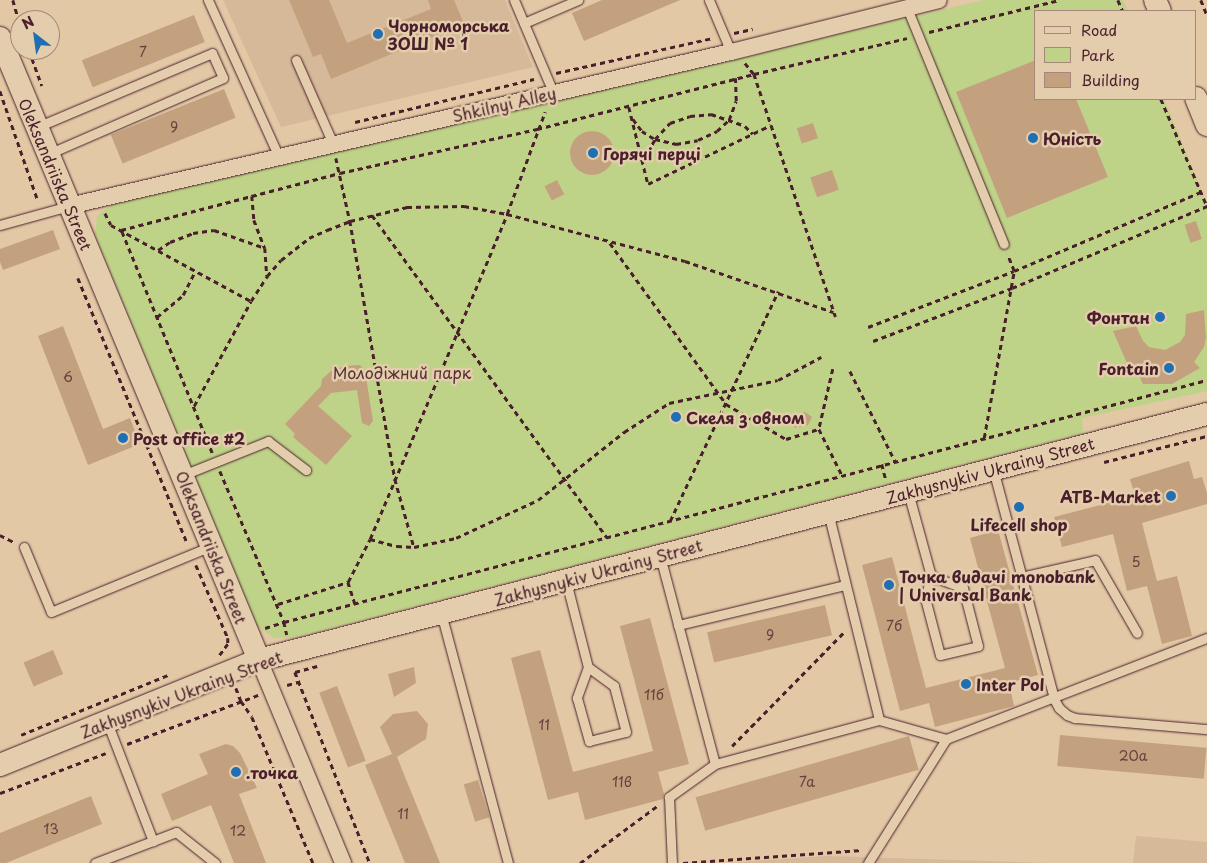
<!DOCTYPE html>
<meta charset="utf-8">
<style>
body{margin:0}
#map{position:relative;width:1207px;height:863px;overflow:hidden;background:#e2c8a5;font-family:"Playpen Sans",sans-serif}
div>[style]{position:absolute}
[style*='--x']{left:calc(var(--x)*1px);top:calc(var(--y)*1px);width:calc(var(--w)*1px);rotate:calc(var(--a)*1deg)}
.built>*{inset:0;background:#d6b998}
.green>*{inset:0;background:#bed288}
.building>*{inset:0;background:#c3a17f;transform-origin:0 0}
.round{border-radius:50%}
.path>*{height:2.5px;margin-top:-1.25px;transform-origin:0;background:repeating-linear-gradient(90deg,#4a1f2b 0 5px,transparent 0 9px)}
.roads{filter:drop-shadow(0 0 1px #4a1f2b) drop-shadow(0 0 1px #4a1f2b)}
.lane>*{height:9px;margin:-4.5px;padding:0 4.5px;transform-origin:4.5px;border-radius:4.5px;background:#e4cdad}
.street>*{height:16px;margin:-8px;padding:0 8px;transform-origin:8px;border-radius:8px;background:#e4cdad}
.secondary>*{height:22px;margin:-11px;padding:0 11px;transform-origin:11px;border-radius:11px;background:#e4cdad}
.dots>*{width:14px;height:14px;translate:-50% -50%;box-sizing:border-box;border:2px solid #e4cdad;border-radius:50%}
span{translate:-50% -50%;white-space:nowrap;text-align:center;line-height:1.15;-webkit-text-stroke:5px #e4cdad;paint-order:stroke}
.number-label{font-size:14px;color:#684040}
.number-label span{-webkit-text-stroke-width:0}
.poi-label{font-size:16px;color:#4a1f2b;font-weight:700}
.left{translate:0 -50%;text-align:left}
.right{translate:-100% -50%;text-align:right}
.street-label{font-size:16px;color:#4a1f2b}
.park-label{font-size:16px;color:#563134}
.legend{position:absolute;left:1034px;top:10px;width:162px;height:90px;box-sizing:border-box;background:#e4cdad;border:1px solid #a68779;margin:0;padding:6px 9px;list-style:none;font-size:15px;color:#4a1f2b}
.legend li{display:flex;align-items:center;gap:10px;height:25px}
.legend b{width:25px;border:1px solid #a68779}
.north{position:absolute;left:10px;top:10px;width:50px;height:50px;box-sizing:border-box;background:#e4cdad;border:1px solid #a68779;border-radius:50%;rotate:330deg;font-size:14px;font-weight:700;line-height:20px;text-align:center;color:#4a1f2b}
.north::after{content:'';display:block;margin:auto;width:18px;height:22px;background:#1f6fb2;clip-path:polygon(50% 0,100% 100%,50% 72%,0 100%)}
</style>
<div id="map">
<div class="built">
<div style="clip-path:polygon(223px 0,505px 0,533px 67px,281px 127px)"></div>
<div style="clip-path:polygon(1136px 836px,1207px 842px,1207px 863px,1133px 863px)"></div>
<div style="clip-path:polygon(827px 856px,1047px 863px,726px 863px)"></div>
</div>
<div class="green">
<div style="clip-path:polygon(984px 0,1123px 0,1128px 11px,1036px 11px,1036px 99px,1164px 99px,1207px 203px,1207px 391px,1082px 418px,1083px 433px,293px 638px,274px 638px,257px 626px,95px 234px,97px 216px,112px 204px)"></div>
</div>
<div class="building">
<div style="clip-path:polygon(289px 0,329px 0,347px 43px,431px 9px,428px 0,454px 0,464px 24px,331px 79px,321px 54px,313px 57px)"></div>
<div style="clip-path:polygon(602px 0,680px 0,584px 41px,572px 13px)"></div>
<div style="left:194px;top:15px;width:29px;height:121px;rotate:68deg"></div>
<div style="clip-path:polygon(1036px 60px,1036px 99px,1076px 99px,1108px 177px,1007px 218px,956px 92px)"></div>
<div style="left:224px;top:89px;width:31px;height:122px;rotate:68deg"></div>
<div style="left:813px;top:123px;width:16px;height:17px;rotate:72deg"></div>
<div class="round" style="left:570px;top:131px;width:44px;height:44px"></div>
<div style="left:832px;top:170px;width:21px;height:23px;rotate:71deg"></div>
<div style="left:557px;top:180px;width:16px;height:14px;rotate:63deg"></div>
<div style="left:1196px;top:221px;width:19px;height:12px;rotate:72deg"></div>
<div style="clip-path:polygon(53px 230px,60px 249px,3px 270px,0 262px,0 249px)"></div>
<div style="clip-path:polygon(1204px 310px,1206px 338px,1204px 347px,1194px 362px,1200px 368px,1172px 384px,1143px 384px,1138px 373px,1126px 361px,1113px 331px,1136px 326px,1143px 341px,1149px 347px,1165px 350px,1180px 342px,1185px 335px,1186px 314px)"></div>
<div style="clip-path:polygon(63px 326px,103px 429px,130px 418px,140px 444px,88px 465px,38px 336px)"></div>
<div style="clip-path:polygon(360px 365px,365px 371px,373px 421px,369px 426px,362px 423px,357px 390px,331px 393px,318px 406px,352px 436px,326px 465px,293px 437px,295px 434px,285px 424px,321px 386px,322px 379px,331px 371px,345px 366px)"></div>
<div style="clip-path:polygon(805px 412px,812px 417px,808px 425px,795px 428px,792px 423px,793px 415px)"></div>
<div style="clip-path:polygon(1189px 461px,1194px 479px,1202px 477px,1207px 493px,1207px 504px,1142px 523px,1157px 581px,1177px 576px,1192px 636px,1162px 644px,1147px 586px,1127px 591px,1113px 534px,1062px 547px,1054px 517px,1135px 496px,1130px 479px)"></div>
<div style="clip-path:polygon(998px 530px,1038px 675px,1009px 683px,1014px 706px,935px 727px,929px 703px,900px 711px,862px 565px,892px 557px,926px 688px,1005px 668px,970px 538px)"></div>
<div style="left:825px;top:605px;width:31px;height:121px;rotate:77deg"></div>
<div style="clip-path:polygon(650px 618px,689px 764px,658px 772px,664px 794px,663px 799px,585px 820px,578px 792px,548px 800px,511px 658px,540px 650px,573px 772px,653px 751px,620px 626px)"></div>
<div style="left:53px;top:650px;width:26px;height:32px;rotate:67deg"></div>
<div style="clip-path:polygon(414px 667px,416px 683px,394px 697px,388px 674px)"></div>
<div style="left:337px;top:686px;width:80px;height:19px;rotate:69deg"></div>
<div style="clip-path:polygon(417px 711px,428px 724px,426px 739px,397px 757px,440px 863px,405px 863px,365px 765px,392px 754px,380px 727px,393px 714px)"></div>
<div style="left:1060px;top:735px;width:147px;height:31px;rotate:5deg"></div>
<div style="left:909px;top:736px;width:35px;height:222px;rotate:74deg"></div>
<div style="clip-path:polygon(226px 744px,233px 746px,240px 753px,257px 788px,239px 794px,266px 863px,234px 863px,211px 805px,172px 821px,161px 794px,208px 774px,199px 754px)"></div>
<div style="left:478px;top:780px;width:39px;height:15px;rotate:73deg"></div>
<div style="clip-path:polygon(91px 796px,102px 824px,6px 863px,0 863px,0 833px)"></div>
</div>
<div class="path">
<div style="--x:13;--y:0;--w:25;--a:74"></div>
<div style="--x:1118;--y:0;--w:12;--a:66"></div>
<div style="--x:1201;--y:0;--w:16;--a:68"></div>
<div style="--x:929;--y:32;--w:134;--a:-13.8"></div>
<div style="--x:734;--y:33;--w:19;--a:-12"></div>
<div style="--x:29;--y:50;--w:38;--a:70"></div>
<div style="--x:745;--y:63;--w:14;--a:51"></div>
<div style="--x:754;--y:74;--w:256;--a:71.4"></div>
<div style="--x:556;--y:73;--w:160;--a:-12.6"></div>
<div style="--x:0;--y:91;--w:116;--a:70.9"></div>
<div style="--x:1161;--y:99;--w:116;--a:66.7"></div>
<div style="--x:629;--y:107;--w:79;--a:76.1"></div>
<div style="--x:648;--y:184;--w:136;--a:-25.6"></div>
<div style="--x:633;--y:119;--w:15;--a:53"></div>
<div style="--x:642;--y:131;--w:15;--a:32"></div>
<div style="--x:655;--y:139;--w:22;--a:13"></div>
<div style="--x:676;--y:144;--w:22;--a:-10"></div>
<div style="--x:698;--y:140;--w:21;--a:-25"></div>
<div style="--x:717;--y:131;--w:16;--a:-43"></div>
<div style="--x:729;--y:120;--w:20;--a:-70"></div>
<div style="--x:736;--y:101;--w:23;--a:-92"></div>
<div style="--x:355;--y:122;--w:184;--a:-13.5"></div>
<div style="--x:336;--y:158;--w:65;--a:77.5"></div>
<div style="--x:350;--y:221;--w:262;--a:80.1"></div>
<div style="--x:395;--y:479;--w:71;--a:74.4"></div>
<div style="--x:643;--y:160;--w:24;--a:-60"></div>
<div style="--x:655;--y:139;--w:22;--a:-47"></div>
<div style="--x:670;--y:123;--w:21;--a:-19"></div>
<div style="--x:690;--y:116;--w:21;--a:-5"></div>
<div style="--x:711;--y:114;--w:36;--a:19"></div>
<div style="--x:745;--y:126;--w:11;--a:45"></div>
<div style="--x:252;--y:196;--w:24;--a:85"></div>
<div style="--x:254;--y:220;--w:30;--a:69"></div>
<div style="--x:265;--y:248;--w:28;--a:86"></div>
<div style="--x:105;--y:213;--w:13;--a:63"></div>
<div style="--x:111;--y:225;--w:159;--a:28.5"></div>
<div style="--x:372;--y:215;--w:399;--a:53.9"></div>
<div style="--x:610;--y:243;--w:198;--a:54.2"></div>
<div style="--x:726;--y:404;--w:69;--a:30.3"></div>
<div style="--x:786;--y:439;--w:34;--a:-17"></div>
<div style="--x:158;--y:250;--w:14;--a:-34"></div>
<div style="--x:170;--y:242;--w:25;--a:-21"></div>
<div style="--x:193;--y:233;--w:21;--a:-8"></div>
<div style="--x:214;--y:230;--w:54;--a:19.4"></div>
<div style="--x:78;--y:278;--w:287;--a:67.6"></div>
<div style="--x:157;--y:317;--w:34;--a:-40"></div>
<div style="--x:183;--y:295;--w:27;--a:-63"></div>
<div style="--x:868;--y:327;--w:156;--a:-21"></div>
<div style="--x:1014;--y:271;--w:203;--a:-22.9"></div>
<div style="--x:873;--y:341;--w:149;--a:-20.9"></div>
<div style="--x:1012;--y:288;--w:212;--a:-22.8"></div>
<div style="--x:833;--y:369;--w:62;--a:103.1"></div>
<div style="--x:819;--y:429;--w:51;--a:63.4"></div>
<div style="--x:850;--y:371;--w:101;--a:63.4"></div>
<div style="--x:194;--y:406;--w:119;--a:-61.5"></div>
<div style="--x:251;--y:301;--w:30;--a:-57"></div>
<div style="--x:267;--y:276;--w:21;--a:-49"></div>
<div style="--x:281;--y:260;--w:36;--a:-38"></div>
<div style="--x:309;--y:238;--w:20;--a:-24"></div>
<div style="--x:327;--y:230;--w:25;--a:-21"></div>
<div style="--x:350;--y:221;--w:59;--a:-13.8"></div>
<div style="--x:407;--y:207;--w:57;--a:-1"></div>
<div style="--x:464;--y:206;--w:44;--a:10.5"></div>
<div style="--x:507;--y:214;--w:184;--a:14.8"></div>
<div style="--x:685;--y:261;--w:157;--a:19"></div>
<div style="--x:984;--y:438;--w:170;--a:-79.8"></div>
<div style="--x:1014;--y:271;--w:18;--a:-112"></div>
<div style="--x:212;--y:453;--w:241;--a:-112.2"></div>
<div style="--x:121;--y:230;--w:226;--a:-14.6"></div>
<div style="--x:340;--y:173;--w:202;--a:-12.6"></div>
<div style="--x:537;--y:129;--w:224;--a:-14.2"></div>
<div style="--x:754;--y:74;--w:157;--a:-13.2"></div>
<div style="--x:1104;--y:462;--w:106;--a:-14.2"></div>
<div style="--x:882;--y:464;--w:16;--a:76"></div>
<div style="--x:220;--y:471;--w:164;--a:67"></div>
<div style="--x:284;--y:622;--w:954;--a:-14.69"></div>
<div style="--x:670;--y:521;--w:254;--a:-64.8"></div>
<div style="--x:0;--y:535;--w:16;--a:27"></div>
<div style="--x:370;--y:539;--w:28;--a:15"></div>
<div style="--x:397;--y:546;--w:17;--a:3"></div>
<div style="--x:414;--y:547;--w:43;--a:-12.1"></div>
<div style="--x:456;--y:538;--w:90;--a:-24.9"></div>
<div style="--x:538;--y:500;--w:110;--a:-38.3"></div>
<div style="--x:624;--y:432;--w:54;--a:-32.8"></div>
<div style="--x:669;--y:403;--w:111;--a:-11.9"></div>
<div style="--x:778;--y:380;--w:49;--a:-28.1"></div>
<div style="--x:196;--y:565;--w:80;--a:66.3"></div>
<div style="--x:228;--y:638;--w:6;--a:90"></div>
<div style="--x:228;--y:644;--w:14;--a:126"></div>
<div style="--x:348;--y:582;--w:48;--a:-62.9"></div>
<div style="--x:370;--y:539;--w:353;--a:-67.1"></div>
<div style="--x:507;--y:214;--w:109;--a:-69.6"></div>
<div style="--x:278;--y:604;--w:73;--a:-17.4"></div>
<div style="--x:348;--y:582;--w:23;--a:72"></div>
<div style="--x:265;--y:628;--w:20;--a:-18"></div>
<div style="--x:284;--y:622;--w:13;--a:77"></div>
<div style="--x:295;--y:672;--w:23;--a:-15"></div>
<div style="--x:295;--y:672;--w:205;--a:68.6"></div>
<div style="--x:287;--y:685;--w:11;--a:-15"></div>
<div style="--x:236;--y:688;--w:14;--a:69"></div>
<div style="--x:241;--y:701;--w:19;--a:55"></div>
<div style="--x:252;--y:717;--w:158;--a:67.3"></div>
<div style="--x:21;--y:735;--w:159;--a:-22.2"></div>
<div style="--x:127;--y:744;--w:140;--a:-20.5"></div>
<div style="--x:732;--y:746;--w:161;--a:-45.5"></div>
<div style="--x:0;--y:793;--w:113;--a:-20.7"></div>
<div style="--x:580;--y:863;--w:96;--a:-36.5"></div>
<div style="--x:683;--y:863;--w:179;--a:-4.2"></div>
</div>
<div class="roads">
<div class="lane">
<div style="--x:208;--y:0;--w:172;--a:65.7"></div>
<div style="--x:514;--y:0;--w:100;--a:67"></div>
<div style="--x:709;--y:0;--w:56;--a:67.1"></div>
<div style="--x:907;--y:8;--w:255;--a:67.7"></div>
<div style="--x:524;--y:23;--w:59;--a:-23.1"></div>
<div style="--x:296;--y:60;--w:92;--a:66.2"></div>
<div style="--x:37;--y:127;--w:190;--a:-22.9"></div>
<div style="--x:212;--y:53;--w:27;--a:66"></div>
<div style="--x:223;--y:78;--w:191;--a:156.5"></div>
<div style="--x:0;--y:225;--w:72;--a:-15.4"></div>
<div style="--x:993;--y:469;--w:238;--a:75.1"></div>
<div style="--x:1054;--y:699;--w:10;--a:61"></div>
<div style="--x:1059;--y:708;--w:11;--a:41"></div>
<div style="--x:1067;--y:715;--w:9;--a:21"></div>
<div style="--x:1075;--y:718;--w:132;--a:4.8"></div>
<div style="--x:183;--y:475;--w:92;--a:-21.8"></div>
<div style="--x:268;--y:441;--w:48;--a:37.3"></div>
<div style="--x:908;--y:492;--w:87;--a:74.7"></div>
<div style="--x:931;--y:576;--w:23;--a:105"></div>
<div style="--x:925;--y:598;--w:59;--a:75.3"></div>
<div style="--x:940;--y:655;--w:39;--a:-13"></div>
<div style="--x:978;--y:646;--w:60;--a:-104.5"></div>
<div style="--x:963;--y:588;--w:34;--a:-159"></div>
<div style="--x:828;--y:512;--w:214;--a:76.2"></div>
<div style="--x:24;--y:547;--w:70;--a:67.4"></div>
<div style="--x:51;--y:612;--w:173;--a:-22.4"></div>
<div style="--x:660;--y:556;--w:215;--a:75.2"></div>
<div style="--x:715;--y:764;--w:57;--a:144.3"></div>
<div style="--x:669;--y:797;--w:66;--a:87.4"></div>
<div style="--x:1021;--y:577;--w:76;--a:-12.9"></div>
<div style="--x:1095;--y:560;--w:84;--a:60.1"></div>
<div style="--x:566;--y:581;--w:89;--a:75.7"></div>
<div style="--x:588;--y:667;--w:33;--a:110"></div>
<div style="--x:577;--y:698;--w:45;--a:74.4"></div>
<div style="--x:589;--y:741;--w:38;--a:-14"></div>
<div style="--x:626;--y:732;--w:48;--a:-104.6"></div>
<div style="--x:614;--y:686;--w:32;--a:-144"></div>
<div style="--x:441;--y:613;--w:259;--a:75"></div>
<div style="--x:678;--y:625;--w:172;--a:-13.5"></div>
<div style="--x:107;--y:722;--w:128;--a:68.9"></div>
<div style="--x:715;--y:764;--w:170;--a:-15"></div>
<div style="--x:879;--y:720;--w:70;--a:15.8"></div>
<div style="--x:946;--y:739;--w:280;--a:-21.2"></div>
<div style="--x:95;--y:863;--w:87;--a:-20.9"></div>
<div style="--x:176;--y:832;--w:50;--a:38.5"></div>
<div style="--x:868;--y:863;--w:146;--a:-57.8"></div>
</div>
<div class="street">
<div style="--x:69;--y:206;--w:680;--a:-13.1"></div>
<div style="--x:731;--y:52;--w:214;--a:-14"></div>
<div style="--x:259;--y:660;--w:220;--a:67.5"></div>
</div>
<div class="secondary">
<div style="--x:1155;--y:0;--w:12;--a:66"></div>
<div style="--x:0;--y:38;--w:674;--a:67.39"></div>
<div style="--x:1196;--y:98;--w:29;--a:68"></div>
<div style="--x:0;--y:765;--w:279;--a:-22.1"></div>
<div style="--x:259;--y:660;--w:979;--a:-14.55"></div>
</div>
</div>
<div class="dots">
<div style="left:378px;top:34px;background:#1f6fb2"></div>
<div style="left:1033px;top:138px;background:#1f6fb2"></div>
<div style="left:593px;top:153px;background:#1f6fb2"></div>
<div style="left:1160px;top:317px;background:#1f6fb2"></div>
<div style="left:1169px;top:368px;background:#1f6fb2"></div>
<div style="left:676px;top:417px;background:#1f6fb2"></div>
<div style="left:123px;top:438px;background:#1f6fb2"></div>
<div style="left:1171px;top:496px;background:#1f6fb2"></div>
<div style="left:1019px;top:507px;background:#1f6fb2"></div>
<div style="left:889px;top:585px;background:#1f6fb2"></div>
<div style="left:966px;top:684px;background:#1f6fb2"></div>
<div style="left:236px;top:772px;background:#1f6fb2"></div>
</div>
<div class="number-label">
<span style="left:143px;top:52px">7</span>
<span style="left:174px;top:127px">9</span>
<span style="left:68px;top:377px">6</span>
<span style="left:1136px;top:562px">5</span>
<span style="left:894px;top:626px">7б</span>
<span style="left:770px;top:635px">9</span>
<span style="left:654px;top:695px">11б</span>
<span style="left:544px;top:725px">11</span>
<span style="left:1133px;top:756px">20а</span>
<span style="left:622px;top:782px">11в</span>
<span style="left:807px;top:782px">7а</span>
<span style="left:403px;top:814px">11</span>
<span style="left:51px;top:829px">13</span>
<span style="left:238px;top:831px">12</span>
</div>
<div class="poi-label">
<span class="left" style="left:388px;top:34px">Чорноморська<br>ЗОШ № 1</span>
<span class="left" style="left:1043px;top:138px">Юність</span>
<span class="left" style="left:603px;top:153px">Горячі перці</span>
<span class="right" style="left:1150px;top:317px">Фонтан</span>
<span class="right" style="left:1159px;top:368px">Fontain</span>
<span class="left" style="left:686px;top:417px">Скеля з овном</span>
<span class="left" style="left:133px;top:438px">Post office #2</span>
<span class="right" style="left:1161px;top:496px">ATB-Market</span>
<span style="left:1019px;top:524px">Lifecell shop</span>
<span class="left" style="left:899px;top:585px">Точка видачі monobank<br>| Universal Bank</span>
<span class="left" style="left:976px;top:684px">Inter Pol</span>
<span class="left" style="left:246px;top:772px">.точка</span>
</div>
<div class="street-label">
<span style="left:504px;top:104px;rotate:-13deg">Shkilnyi Alley</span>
<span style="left:56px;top:174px;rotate:67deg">Oleksandriiska Street</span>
<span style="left:990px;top:470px;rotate:-15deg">Zakhysnykiv Ukrainy Street</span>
<span style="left:212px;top:547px;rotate:68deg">Oleksandriiska Street</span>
<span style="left:598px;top:572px;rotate:-15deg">Zakhysnykiv Ukrainy Street</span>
<span style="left:181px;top:694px;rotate:-21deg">Zakhysnykiv Ukrainy Street</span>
</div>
<div class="park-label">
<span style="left:402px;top:372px">Молодіжний парк</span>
</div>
<ul class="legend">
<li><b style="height:6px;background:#e4cdad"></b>Road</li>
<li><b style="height:14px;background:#bed288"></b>Park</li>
<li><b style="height:14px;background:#c3a17f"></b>Building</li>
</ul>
<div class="north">N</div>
</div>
